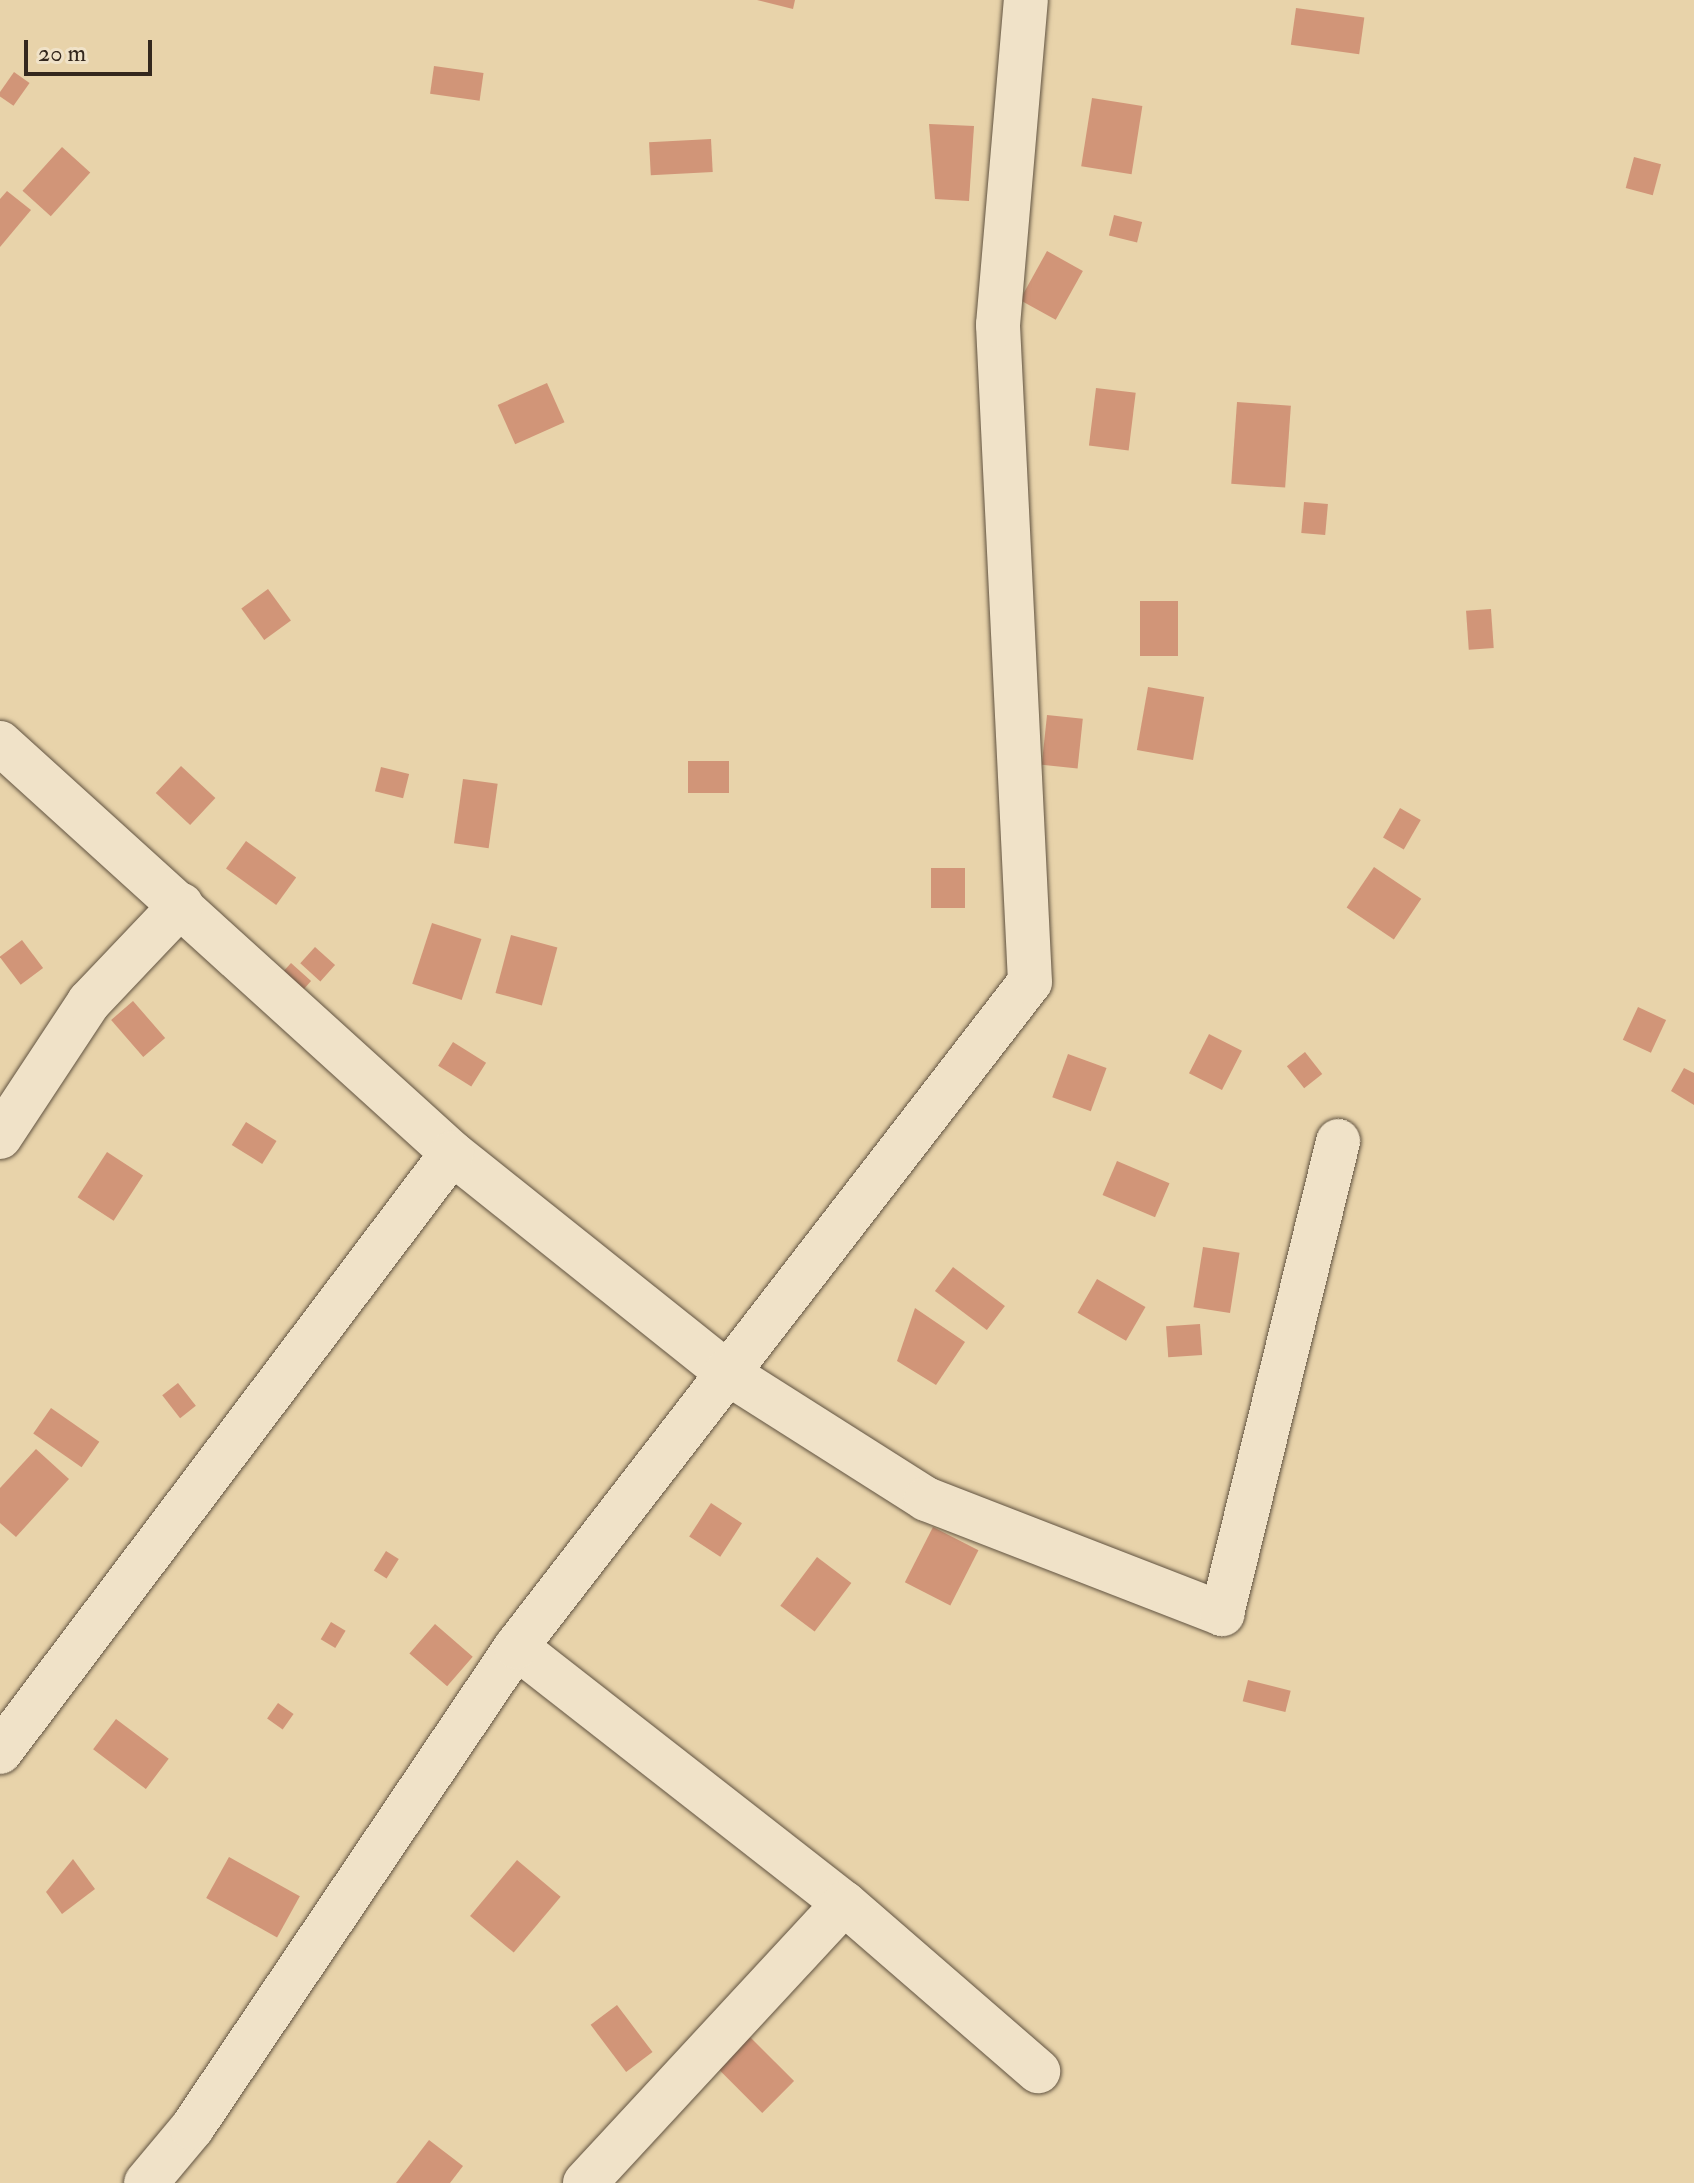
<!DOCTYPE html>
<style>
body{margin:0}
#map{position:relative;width:1694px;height:2183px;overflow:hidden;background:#e8d3aa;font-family:"IM FELL Double Pica",serif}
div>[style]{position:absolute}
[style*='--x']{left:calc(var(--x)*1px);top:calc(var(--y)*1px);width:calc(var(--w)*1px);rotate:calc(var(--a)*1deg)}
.building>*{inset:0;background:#d19578;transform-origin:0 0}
.roads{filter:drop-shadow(0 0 2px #615341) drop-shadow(0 0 2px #615341)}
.street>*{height:44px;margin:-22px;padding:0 22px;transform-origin:22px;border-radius:22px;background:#f0e2c8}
span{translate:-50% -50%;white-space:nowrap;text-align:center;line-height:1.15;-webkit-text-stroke:6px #f0e2c8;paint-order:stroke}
.scale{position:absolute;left:24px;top:40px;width:128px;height:36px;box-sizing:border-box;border:4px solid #34281e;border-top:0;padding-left:10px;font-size:24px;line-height:28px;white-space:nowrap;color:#34281e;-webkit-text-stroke:6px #f0e2c8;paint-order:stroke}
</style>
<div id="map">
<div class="building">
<div style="clip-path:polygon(757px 0,795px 0,793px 9px)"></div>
<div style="left:1296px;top:8px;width:69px;height:37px;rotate:8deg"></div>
<div style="left:434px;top:66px;width:50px;height:28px;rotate:8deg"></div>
<div style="left:14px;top:72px;width:19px;height:28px;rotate:35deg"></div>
<div style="left:1092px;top:98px;width:51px;height:69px;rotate:9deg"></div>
<div style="clip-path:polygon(929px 124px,974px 126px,969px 201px,935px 199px)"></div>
<div style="left:711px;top:139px;width:33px;height:62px;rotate:87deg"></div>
<div style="left:62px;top:147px;width:38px;height:59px;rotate:42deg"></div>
<div style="left:1634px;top:157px;width:28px;height:32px;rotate:15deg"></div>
<div style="clip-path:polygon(7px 191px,31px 210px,0 247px,0 199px)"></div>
<div style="left:1114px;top:215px;width:29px;height:21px;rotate:14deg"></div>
<div style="left:1047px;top:251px;width:41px;height:56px;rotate:29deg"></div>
<div style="left:547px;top:383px;width:43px;height:54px;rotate:66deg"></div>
<div style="left:1096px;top:388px;width:40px;height:58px;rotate:7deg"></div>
<div style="left:1237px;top:402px;width:54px;height:82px;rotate:4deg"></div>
<div style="left:1304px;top:502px;width:24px;height:31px;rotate:5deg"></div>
<div style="left:268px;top:589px;width:39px;height:33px;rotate:54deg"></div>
<div style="left:1140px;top:601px;width:38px;height:55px"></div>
<div style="left:1491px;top:609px;width:39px;height:25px;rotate:86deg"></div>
<div style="left:1148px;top:687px;width:57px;height:64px;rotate:10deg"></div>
<div style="left:1047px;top:715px;width:36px;height:50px;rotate:6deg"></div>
<div style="left:688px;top:761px;width:41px;height:32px"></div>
<div style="left:181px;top:766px;width:47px;height:37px;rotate:43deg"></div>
<div style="left:381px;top:767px;width:29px;height:25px;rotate:14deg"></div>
<div style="left:463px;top:779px;width:35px;height:65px;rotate:8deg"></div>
<div style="left:1400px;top:808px;width:24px;height:34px;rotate:30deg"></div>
<div style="left:246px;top:841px;width:62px;height:34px;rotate:36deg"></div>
<div style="left:1374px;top:867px;width:57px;height:49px;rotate:34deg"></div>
<div style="left:931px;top:868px;width:34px;height:40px"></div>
<div style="left:432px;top:923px;width:52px;height:64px;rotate:18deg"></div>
<div style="left:511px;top:935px;width:48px;height:60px;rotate:15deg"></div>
<div style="left:22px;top:940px;width:35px;height:28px;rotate:53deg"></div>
<div style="left:315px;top:947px;width:27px;height:22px;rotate:42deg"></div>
<div style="left:291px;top:963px;width:27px;height:23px;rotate:42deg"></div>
<div style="left:133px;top:1001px;width:49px;height:29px;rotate:49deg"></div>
<div style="left:1638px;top:1007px;width:31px;height:36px;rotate:25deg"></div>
<div style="left:1209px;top:1034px;width:37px;height:44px;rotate:27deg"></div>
<div style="left:453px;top:1042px;width:39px;height:28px;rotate:32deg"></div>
<div style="left:1305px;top:1052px;width:28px;height:23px;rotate:52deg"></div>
<div style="left:1068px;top:1054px;width:41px;height:46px;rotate:20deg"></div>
<div style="clip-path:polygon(1684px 1068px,1694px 1073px,1694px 1105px,1671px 1091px)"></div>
<div style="left:246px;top:1122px;width:36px;height:27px;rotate:32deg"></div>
<div style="left:107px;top:1152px;width:43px;height:54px;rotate:33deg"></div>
<div style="left:1117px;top:1161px;width:57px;height:37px;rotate:23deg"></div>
<div style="left:1203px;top:1247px;width:37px;height:61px;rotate:9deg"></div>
<div style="left:953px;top:1267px;width:65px;height:30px;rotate:37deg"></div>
<div style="left:1097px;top:1279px;width:56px;height:39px;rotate:30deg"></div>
<div style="clip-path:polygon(915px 1308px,965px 1342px,936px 1385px,897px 1361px)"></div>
<div style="left:1200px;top:1324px;width:31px;height:34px;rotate:86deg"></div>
<div style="left:178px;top:1383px;width:29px;height:20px;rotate:52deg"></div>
<div style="left:51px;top:1408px;width:59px;height:31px;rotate:35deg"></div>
<div style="clip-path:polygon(36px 1449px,69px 1479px,16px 1537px,0 1523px,0 1488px)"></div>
<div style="left:711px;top:1503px;width:37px;height:40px;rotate:33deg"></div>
<div style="left:933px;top:1527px;width:51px;height:62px;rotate:27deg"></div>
<div style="left:386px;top:1551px;width:15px;height:23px;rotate:32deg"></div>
<div style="left:817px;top:1557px;width:43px;height:61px;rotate:37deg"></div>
<div style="left:331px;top:1622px;width:17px;height:20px;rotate:31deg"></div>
<div style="left:435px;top:1624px;width:50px;height:39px;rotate:41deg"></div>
<div style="left:1248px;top:1680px;width:44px;height:22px;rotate:14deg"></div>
<div style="left:278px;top:1703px;width:19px;height:19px;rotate:35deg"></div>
<div style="left:116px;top:1719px;width:66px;height:38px;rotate:37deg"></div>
<div style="left:229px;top:1857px;width:81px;height:47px;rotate:29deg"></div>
<div style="clip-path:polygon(73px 1859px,95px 1889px,62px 1914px,46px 1892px)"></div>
<div style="left:517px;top:1860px;width:57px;height:73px;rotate:40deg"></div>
<div style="left:617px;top:2005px;width:59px;height:33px;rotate:53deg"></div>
<div style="left:746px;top:2033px;width:68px;height:45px;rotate:45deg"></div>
<div style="clip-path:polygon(429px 2140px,463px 2166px,450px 2183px,396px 2183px)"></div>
</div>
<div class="roads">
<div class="street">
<div style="--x:0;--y:743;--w:610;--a:42.21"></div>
<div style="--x:452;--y:1153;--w:351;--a:38.6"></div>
<div style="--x:726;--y:1372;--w:237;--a:32.4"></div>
<div style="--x:926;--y:1499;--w:318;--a:21.2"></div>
<div style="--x:1222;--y:1614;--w:487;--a:-76.2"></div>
<div style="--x:0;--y:1137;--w:162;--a:-56.6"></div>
<div style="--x:89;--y:1002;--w:134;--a:-46.5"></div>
<div style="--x:516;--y:1647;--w:416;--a:38"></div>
<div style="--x:844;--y:1903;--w:257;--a:40.9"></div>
<div style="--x:0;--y:1752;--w:750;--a:-52.96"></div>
<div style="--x:146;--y:2183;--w:72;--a:-50.1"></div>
<div style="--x:192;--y:2128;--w:580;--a:-56.04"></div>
<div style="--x:516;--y:1647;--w:840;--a:-52.3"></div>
<div style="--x:1030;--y:982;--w:658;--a:-92.79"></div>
<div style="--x:998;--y:325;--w:326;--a:-85.1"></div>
<div style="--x:585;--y:2183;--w:381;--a:-47.2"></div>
</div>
</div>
<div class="scale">20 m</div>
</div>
